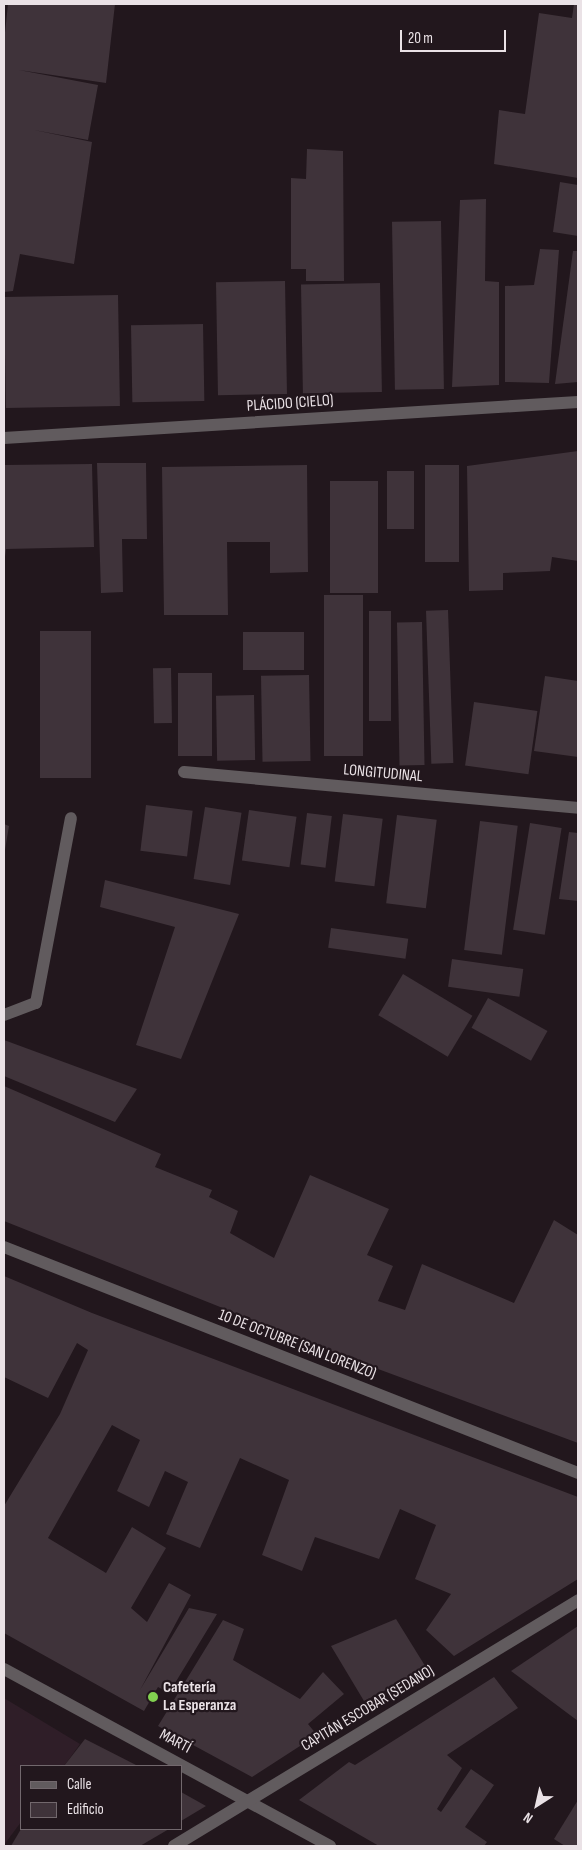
<!DOCTYPE html>
<meta charset="utf-8">
<style>
body{margin:0}
#map{position:relative;width:582px;height:1850px;overflow:hidden;background:#22171d;font-family:"Sofia Sans Condensed",sans-serif}
div>[style]{position:absolute}
[style*='--x']{left:calc(var(--x)*1px);top:calc(var(--y)*1px);width:calc(var(--w)*1px);rotate:calc(var(--a)*1deg)}
.built>*{inset:0;background:#2f1e28}
.building>*{inset:0;background:#3f333a;transform-origin:0 0}
.minor>*{height:12px;margin:-6px;padding:0 6px;transform-origin:6px;border-radius:6px;background:#615b5e}
.dots>*{width:14px;height:14px;translate:-50% -50%;box-sizing:border-box;border:2px solid #22171d;border-radius:50%}
span{translate:-50% -50%;white-space:nowrap;text-align:center;line-height:1.15;-webkit-text-stroke:4.5px #22171d;paint-order:stroke}
.street-label{font-size:16px;color:#eae2e6}
.poi-label{font-size:16px;color:#eae2e6;font-weight:700}
.left{translate:0 -50%;text-align:left}
.frame{position:absolute;inset:0;border:5px solid #eae2e6;pointer-events:none}
.legend{position:absolute;left:20px;top:1765px;width:162px;height:65px;box-sizing:border-box;background:#22171d;border:1px solid #72686d;margin:0;padding:6px 9px;list-style:none;font-size:15px;color:#eae2e6}
.legend li{display:flex;align-items:center;gap:10px;height:25px}
.legend b{width:25px;border:1px solid #72686d}
.north{position:absolute;left:512px;top:1780px;width:50px;height:50px;-webkit-text-stroke:4px #22171d;paint-order:stroke;rotate:215deg;font-size:14px;font-weight:700;line-height:20px;text-align:center;color:#eae2e6}
.north::after{content:'';display:block;margin:auto;width:18px;height:22px;background:#eae2e6;clip-path:polygon(50% 0,100% 100%,50% 72%,0 100%)}
.scale{position:absolute;left:400px;top:30px;width:106px;height:22px;box-sizing:border-box;border:2px solid #eae2e6;border-top:0;padding-left:6px;font-size:15px;line-height:18px;white-space:nowrap;color:#eae2e6;-webkit-text-stroke:4px #22171d;paint-order:stroke}
</style>
<div id="map">
<div class="built">
<div style="clip-path:polygon(4px 1698px,80px 1744px,64px 1766px,21px 1766px,21px 1822px,4px 1845px)"></div>
</div>
<div class="building">
<div style="clip-path:polygon(8px 4px,115px 4px,106px 83px,19px 70px,98px 85px,88px 140px,34px 130px,92px 142px,74px 264px,20px 254px,13px 291px,4px 292px,4px 42px)"></div>
<div style="clip-path:polygon(574px 4px,578px 4px,578px 178px,494px 164px,499px 110px,525px 114px,539px 13px,572px 18px)"></div>
<div style="clip-path:polygon(307px 149px,343px 151px,344px 281px,306px 281px,306px 269px,291px 269px,291px 178px,306px 179px)"></div>
<div style="clip-path:polygon(560px 182px,578px 185px,578px 236px,553px 232px)"></div>
<div style="clip-path:polygon(486px 199px,485px 281px,499px 282px,499px 385px,452px 387px,460px 200px)"></div>
<div style="left:441px;top:221px;width:168px;height:49px;rotate:89deg"></div>
<div style="clip-path:polygon(540px 249px,559px 250px,549px 383px,505px 382px,505px 286px,534px 285px)"></div>
<div style="clip-path:polygon(573px 251px,578px 251px,578px 382px,555px 384px)"></div>
<div style="left:285px;top:281px;width:113px;height:69px;rotate:89deg"></div>
<div style="left:380px;top:283px;width:109px;height:79px;rotate:89deg"></div>
<div style="left:118px;top:295px;width:111px;height:114px;rotate:89deg"></div>
<div style="left:203px;top:324px;width:77px;height:72px;rotate:89deg"></div>
<div style="clip-path:polygon(578px 451px,578px 561px,552px 557px,550px 571px,503px 573px,503px 590px,469px 591px,467px 466px)"></div>
<div style="clip-path:polygon(97px 463px,146px 463px,147px 539px,122px 539px,123px 592px,101px 593px)"></div>
<div style="clip-path:polygon(92px 464px,94px 547px,6px 549px,4px 565px,4px 465px)"></div>
<div style="clip-path:polygon(307px 465px,308px 572px,270px 573px,270px 542px,227px 542px,228px 615px,164px 615px,162px 467px)"></div>
<div style="left:425px;top:465px;width:34px;height:97px"></div>
<div style="left:387px;top:471px;width:27px;height:58px"></div>
<div style="left:330px;top:481px;width:48px;height:112px"></div>
<div style="left:324px;top:595px;width:39px;height:161px"></div>
<div style="left:448px;top:610px;width:153px;height:22px;rotate:88deg"></div>
<div style="left:369px;top:611px;width:22px;height:110px"></div>
<div style="left:422px;top:622px;width:143px;height:25px;rotate:89deg"></div>
<div style="left:40px;top:631px;width:51px;height:147px"></div>
<div style="left:243px;top:632px;width:61px;height:38px"></div>
<div style="left:171px;top:668px;width:55px;height:18px;rotate:89deg"></div>
<div style="left:178px;top:673px;width:34px;height:83px"></div>
<div style="left:309px;top:675px;width:86px;height:48px;rotate:89deg"></div>
<div style="clip-path:polygon(545px 676px,578px 681px,578px 757px,534px 751px)"></div>
<div style="left:254px;top:695px;width:65px;height:38px;rotate:89deg"></div>
<div style="left:474px;top:702px;width:64px;height:64px;rotate:8deg"></div>
<div style="left:146px;top:805px;width:47px;height:46px;rotate:7deg"></div>
<div style="left:205px;top:807px;width:37px;height:73px;rotate:9deg"></div>
<div style="left:249px;top:810px;width:48px;height:51px;rotate:8deg"></div>
<div style="left:307px;top:813px;width:25px;height:52px;rotate:7deg"></div>
<div style="left:343px;top:814px;width:40px;height:68px;rotate:7deg"></div>
<div style="left:397px;top:815px;width:40px;height:89px;rotate:7deg"></div>
<div style="left:480px;top:821px;width:38px;height:130px;rotate:7deg"></div>
<div style="left:530px;top:823px;width:32px;height:108px;rotate:9deg"></div>
<div style="clip-path:polygon(4px 824px,9px 826px,5px 850px,4px 850px)"></div>
<div style="clip-path:polygon(569px 832px,578px 833px,578px 901px,559px 899px)"></div>
<div style="clip-path:polygon(105px 880px,239px 914px,181px 1059px,136px 1045px,175px 927px,100px 907px)"></div>
<div style="left:331px;top:928px;width:78px;height:20px;rotate:8deg"></div>
<div style="left:452px;top:959px;width:72px;height:28px;rotate:8deg"></div>
<div style="left:403px;top:974px;width:81px;height:48px;rotate:31deg"></div>
<div style="left:488px;top:998px;width:68px;height:34px;rotate:29deg"></div>
<div style="clip-path:polygon(4px 1040px,137px 1089px,115px 1122px,4px 1076px)"></div>
<div style="clip-path:polygon(4px 1086px,161px 1154px,155px 1167px,212px 1190px,209px 1197px,238px 1211px,230px 1233px,274px 1258px,310px 1175px,389px 1209px,367px 1255px,393px 1266px,378px 1301px,405px 1310px,422px 1264px,514px 1303px,554px 1220px,578px 1235px,578px 1443px,351px 1359px,4px 1221px)"></div>
<div style="clip-path:polygon(4px 1276px,92px 1313px,578px 1497px,578px 1579px,454px 1656px,426px 1630px,451px 1594px,415px 1579px,436px 1525px,400px 1509px,379px 1559px,315px 1537px,302px 1571px,262px 1555px,289px 1480px,240px 1458px,200px 1548px,166px 1534px,188px 1482px,165px 1471px,149px 1507px,117px 1491px,140px 1440px,112px 1425px,48px 1538px,106px 1573px,132px 1527px,166px 1548px,131px 1608px,147px 1622px,169px 1583px,191px 1595px,140px 1690px,189px 1608px,217px 1614px,169px 1693px,158px 1687px,144px 1711px,4px 1633px,4px 1506px,60px 1414px,88px 1350px,77px 1343px,48px 1398px,4px 1377px)"></div>
<div style="clip-path:polygon(396px 1619px,427px 1669px,364px 1701px,331px 1646px)"></div>
<div style="clip-path:polygon(223px 1620px,244px 1629px,233px 1660px,300px 1699px,323px 1672px,344px 1694px,308px 1724px,317px 1735px,252px 1777px,158px 1726px)"></div>
<div style="clip-path:polygon(578px 1626px,578px 1721px,511px 1671px)"></div>
<div style="clip-path:polygon(494px 1677px,518px 1708px,447px 1755px,462px 1768px,437px 1809px,441px 1812px,471px 1769px,494px 1785px,465px 1827px,487px 1842px,484px 1846px,379px 1846px,299px 1800px,349px 1762px,355px 1765px)"></div>
<div style="clip-path:polygon(85px 1739px,138px 1766px,64px 1766px)"></div>
<div style="clip-path:polygon(181px 1792px,206px 1806px,181px 1821px)"></div>
<div style="clip-path:polygon(578px 1800px,578px 1846px,565px 1846px,554px 1839px)"></div>
<div style="clip-path:polygon(21px 1829px,169px 1829px,140px 1846px,11px 1846px)"></div>
</div>
<div class="minor">
<div style="--x:4;--y:438;--w:575;--a:-3.59"></div>
<div style="--x:184;--y:772;--w:396;--a:5.2"></div>
<div style="--x:4;--y:1015;--w:34;--a:-21"></div>
<div style="--x:36;--y:1003;--w:188;--a:-79.3"></div>
<div style="--x:4;--y:1247;--w:617;--a:21.49"></div>
<div style="--x:4;--y:1669;--w:371;--a:28.5"></div>
<div style="--x:174;--y:1846;--w:473;--a:-31.3"></div>
</div>
<div class="dots">
<div style="left:153px;top:1697px;background:#81d050"></div>
</div>
<div class="street-label">
<span style="left:290px;top:404px;rotate:-4deg">PLÁCIDO (CIELO)</span>
<span style="left:383px;top:774px;rotate:5deg">LONGITUDINAL</span>
<span style="left:297px;top:1345px;rotate:21deg">10 DE OCTUBRE (SAN LORENZO)</span>
<span style="left:368px;top:1709px;rotate:-31deg">CAPITÁN ESCOBAR (SEDANO)</span>
<span style="left:175px;top:1742px;rotate:28deg">MARTÍ</span>
</div>
<div class="poi-label">
<span class="left" style="left:163px;top:1697px">Cafetería<br>La Esperanza</span>
</div>
<div class="frame"></div>
<ul class="legend">
<li><b style="height:6px;background:#615b5e"></b>Calle</li>
<li><b style="height:14px;background:#3f333a"></b>Edificio</li>
</ul>
<div class="north">N</div>
<div class="scale">20 m</div>
</div>
